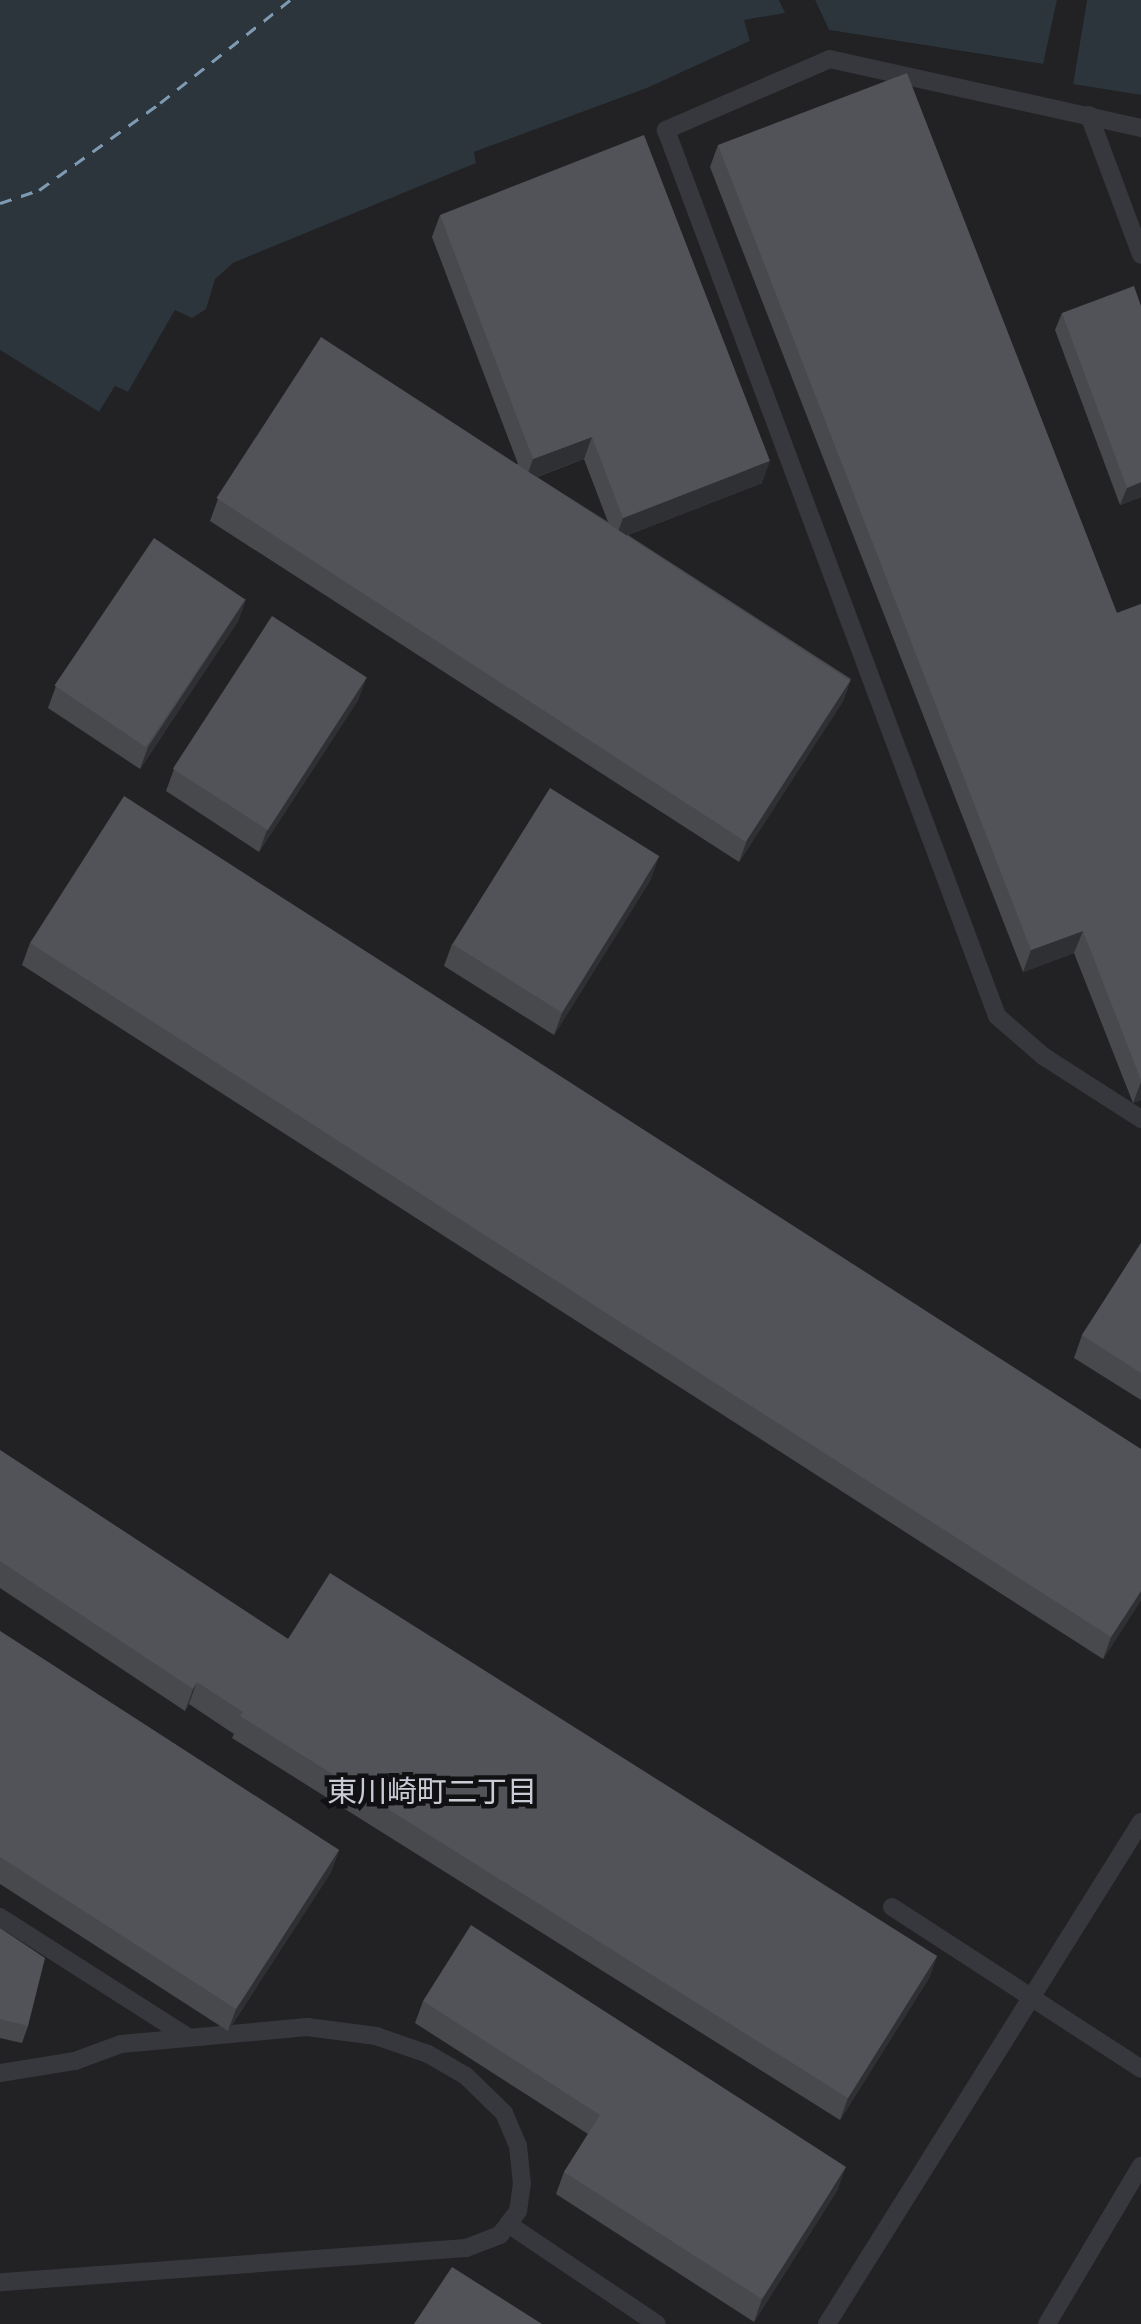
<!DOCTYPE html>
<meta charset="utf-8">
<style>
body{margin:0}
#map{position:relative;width:1141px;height:2324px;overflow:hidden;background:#161618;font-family:Ubuntu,"Noto Sans JP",sans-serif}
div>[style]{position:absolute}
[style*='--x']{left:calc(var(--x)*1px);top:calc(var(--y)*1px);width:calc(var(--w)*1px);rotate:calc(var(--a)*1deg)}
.built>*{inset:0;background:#222225}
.water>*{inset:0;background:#2c353c}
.ferry>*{height:2.5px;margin-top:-1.25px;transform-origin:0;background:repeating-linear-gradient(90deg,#7f9bb3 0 12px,transparent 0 22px)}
.service>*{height:18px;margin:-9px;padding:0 9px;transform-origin:9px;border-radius:9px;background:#37383d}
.wall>*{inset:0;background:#47494d}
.shaded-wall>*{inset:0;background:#2f3033}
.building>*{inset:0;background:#525359;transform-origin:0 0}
span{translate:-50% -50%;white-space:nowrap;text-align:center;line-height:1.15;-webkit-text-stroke:9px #111113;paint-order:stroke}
.neighbourhood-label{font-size:30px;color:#c9ccd4}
</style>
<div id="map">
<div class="built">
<div style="clip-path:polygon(779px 0,815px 0,829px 30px,1042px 64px,1057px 0,1087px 0,1073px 83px,1141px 95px,1141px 2324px,0 2324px,0 350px,99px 412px,115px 386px,128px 392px,175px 310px,233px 263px,476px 162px,474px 152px,647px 88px,750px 41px,743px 20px,784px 13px)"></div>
</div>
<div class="water">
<div style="clip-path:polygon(0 0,779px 0,785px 13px,744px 20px,750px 41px,647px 88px,474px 152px,476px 163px,233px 263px,215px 279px,206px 309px,192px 318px,175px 310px,128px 392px,115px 386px,99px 412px,0 350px)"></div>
<div style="clip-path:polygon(815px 0,1057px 0,1043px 64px,829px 30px)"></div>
<div style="clip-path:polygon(1087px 0,1141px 0,1141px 95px,1073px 84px)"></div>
</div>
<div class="ferry">
<div style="--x:0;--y:203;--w:41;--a:-18.4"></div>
<div style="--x:39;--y:190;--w:149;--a:-35.7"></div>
<div style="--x:160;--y:103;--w:166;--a:-38.4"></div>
</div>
<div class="service">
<div style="--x:1089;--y:115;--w:149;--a:69.6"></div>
<div style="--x:1141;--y:128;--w:319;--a:-167.5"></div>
<div style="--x:830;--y:59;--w:179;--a:156.6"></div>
<div style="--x:666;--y:130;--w:946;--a:69.51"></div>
<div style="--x:997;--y:1016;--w:61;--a:41"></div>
<div style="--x:1043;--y:1056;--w:117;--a:32.7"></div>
<div style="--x:892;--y:1907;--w:297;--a:33"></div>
<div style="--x:0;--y:1917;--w:224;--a:32.6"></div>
<div style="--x:0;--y:2073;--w:76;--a:-9.1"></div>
<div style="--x:75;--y:2061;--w:49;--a:-20.3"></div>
<div style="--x:121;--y:2044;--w:187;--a:-5.2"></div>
<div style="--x:307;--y:2027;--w:70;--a:7.4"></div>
<div style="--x:376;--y:2036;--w:55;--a:19.1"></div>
<div style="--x:428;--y:2054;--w:44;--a:30.1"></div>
<div style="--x:466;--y:2076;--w:53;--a:44.2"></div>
<div style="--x:504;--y:2113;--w:36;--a:67"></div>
<div style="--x:518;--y:2146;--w:37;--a:84"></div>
<div style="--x:522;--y:2183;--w:28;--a:98"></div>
<div style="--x:518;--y:2211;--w:30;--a:127"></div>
<div style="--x:500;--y:2235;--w:36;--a:159"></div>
<div style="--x:466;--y:2248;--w:467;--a:175.8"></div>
<div style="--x:508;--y:2224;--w:179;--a:33.9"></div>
<div style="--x:827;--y:2324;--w:592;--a:-57.97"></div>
<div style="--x:1047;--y:2324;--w:184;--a:-59.3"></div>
</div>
<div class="wall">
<div style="clip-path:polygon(718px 145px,1117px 613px,1141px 604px,1141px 1100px,1133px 1103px,1074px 953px,1023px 972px,710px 167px)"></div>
<div style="clip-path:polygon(evenodd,440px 215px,762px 483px,628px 535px,851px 679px,843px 701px,739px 862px,210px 521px,218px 499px,518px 464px,432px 237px,440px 215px,584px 459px,608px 522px,537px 477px,584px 459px)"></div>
<div style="clip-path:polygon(1141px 306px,1141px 497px,1120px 505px,1055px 330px,1062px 313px)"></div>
<div style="clip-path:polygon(246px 599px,238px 621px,140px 769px,48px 708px,56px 686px)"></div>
<div style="clip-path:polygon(366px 678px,358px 700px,259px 852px,166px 791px,174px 769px)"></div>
<div style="clip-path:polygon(651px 879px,554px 1035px,444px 966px,452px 944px)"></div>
<div style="clip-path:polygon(30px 943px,1141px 1449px,1141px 1600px,1103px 1659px,22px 965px)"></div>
<div style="clip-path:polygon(1141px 1243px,1141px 1400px,1074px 1358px,1082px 1335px)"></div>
<div style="clip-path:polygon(0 1450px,288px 1639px,937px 1956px,929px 1978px,840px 2120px,232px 1738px,234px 1734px,189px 1704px,185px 1711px,0 1588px)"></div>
<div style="clip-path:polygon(0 1631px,339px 1850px,331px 1872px,228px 2031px,0 1884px)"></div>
<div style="clip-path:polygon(0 1928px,28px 2026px,22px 2043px,0 2038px)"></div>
<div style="clip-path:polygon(423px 2001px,838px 2189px,754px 2322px,556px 2194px,564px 2172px,588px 2134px,415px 2023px)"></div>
</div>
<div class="shaded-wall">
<div style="clip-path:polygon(592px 437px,584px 459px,525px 481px,533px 459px)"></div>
<div style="clip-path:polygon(770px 461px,762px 483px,615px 540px,623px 518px)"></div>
<div style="clip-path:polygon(1141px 482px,1141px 497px,1120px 505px,1127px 488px)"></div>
<div style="clip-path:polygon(246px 599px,238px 621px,140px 769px,148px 747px)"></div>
<div style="clip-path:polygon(366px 678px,358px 700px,259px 852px,267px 830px)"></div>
<div style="clip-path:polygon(851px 679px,843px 701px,739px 862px,747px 840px)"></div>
<div style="clip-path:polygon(659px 857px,651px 879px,554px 1035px,562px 1013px)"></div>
<div style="clip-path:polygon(1083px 931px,1074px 953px,1023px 972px,1031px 950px)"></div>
<div style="clip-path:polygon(1141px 1082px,1141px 1100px,1133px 1103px)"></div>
<div style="clip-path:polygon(1141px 1591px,1141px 1600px,1103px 1659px,1111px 1637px)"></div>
<div style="clip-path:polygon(197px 1682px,189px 1704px,185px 1711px,193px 1689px)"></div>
<div style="clip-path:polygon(339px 1850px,331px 1872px,228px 2031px,236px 2009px)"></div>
<div style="clip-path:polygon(937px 1956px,929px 1978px,840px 2120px,848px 2098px)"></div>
<div style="clip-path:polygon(846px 2167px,838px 2189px,754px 2322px,762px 2299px)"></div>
</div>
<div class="building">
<div style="clip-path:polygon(907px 73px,1117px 613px,1141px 604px,1141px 1080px,1083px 931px,1031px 950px,718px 145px)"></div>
<div style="clip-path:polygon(644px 135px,770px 461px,623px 518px,592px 437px,533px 459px,440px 215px)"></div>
<div style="clip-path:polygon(1134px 286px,1141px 306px,1141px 482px,1127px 488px,1062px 313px)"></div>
<div style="left:321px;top:337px;width:631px;height:192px;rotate:33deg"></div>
<div style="left:154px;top:538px;width:110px;height:178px;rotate:34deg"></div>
<div style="left:272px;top:616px;width:113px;height:182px;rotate:33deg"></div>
<div style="left:550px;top:788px;width:129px;height:184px;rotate:32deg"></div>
<div style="clip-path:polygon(124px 796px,1141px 1449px,1141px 1591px,1111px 1637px,30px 943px)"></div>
<div style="clip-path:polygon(1141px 1243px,1141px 1373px,1082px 1335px)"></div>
<div style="clip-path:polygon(0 1450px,288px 1639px,330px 1573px,937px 1956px,848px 2098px,240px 1716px,243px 1712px,197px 1682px,193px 1689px,0 1561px)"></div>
<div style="clip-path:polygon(0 1631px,339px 1850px,236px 2009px,0 1857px)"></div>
<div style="clip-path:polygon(471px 1925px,846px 2167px,762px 2299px,564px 2172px,600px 2115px,423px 2001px)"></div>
<div style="clip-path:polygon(0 1928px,45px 1958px,28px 2026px,0 2019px)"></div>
<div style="clip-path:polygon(452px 2267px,542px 2324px,414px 2324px)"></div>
</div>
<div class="neighbourhood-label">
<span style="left:432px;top:1791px">東川崎町二丁目</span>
</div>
</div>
